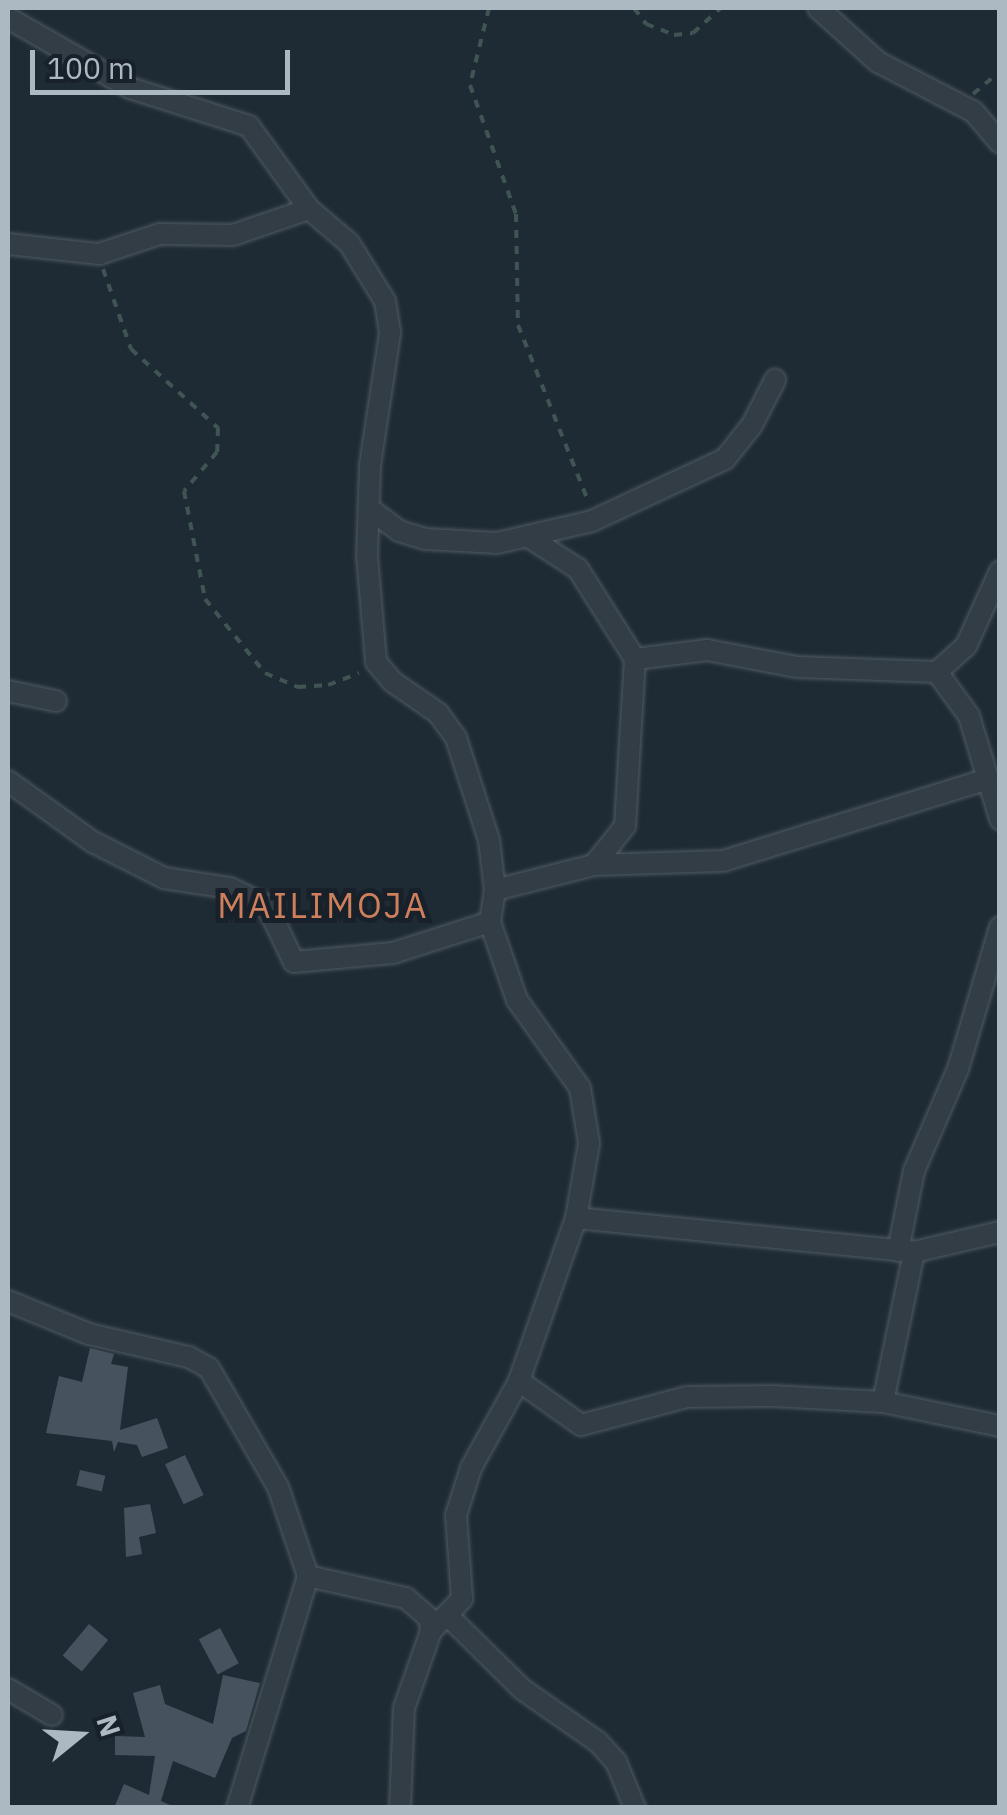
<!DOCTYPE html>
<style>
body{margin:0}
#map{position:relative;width:1007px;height:1815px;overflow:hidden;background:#1f2b34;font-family:"IBM Plex Sans",sans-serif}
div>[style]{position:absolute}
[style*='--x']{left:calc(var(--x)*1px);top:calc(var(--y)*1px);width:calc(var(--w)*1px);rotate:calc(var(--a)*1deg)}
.building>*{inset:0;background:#46535e;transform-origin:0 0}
.path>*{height:4px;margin-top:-2px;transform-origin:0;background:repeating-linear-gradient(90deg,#415454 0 8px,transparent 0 16px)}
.roads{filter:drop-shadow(0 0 2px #505a63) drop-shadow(0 0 2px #505a63)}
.minor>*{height:20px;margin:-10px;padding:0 10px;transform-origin:10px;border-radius:10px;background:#333d45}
span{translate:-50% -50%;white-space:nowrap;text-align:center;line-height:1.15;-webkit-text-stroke:10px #182129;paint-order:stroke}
.quarter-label{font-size:35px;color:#ce7f5c;letter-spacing:2.5px}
.frame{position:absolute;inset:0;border:10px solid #acb8c2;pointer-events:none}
.north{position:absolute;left:30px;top:1685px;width:100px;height:100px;-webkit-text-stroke:8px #182129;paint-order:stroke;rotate:72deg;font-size:28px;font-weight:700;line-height:40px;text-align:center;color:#acb8c2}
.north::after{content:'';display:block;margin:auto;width:35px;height:45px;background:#acb8c2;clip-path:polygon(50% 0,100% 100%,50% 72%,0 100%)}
.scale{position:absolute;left:30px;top:50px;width:260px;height:45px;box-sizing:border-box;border:5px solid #acb8c2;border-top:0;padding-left:12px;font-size:30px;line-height:35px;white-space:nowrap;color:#acb8c2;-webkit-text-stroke:8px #182129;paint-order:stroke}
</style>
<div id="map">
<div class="building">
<div style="clip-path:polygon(90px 1348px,114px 1354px,111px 1364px,128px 1367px,120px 1430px,157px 1418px,168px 1448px,142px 1457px,137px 1445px,118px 1442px,114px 1452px,112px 1441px,46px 1433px,59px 1376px,82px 1382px)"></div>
<div style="left:185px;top:1455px;width:44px;height:22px;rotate:65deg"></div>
<div style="left:80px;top:1470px;width:26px;height:16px;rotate:13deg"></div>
<div style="clip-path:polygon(150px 1504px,156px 1533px,139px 1537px,142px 1554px,126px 1557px,124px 1508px)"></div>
<div style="left:89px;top:1624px;width:25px;height:41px;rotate:40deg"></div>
<div style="left:220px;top:1628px;width:40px;height:24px;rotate:62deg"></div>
<div style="clip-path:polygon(223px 1675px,260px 1683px,246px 1731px,232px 1738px,215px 1778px,173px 1761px,161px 1801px,177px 1808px,114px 1808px,124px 1784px,149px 1795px,155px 1756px,115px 1755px,115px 1736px,145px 1737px,133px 1693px,160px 1685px,165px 1704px,213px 1724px)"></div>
</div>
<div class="path">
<div style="--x:489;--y:8;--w:79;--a:103.9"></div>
<div style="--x:470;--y:85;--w:137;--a:70.4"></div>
<div style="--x:516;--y:214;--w:111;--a:89"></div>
<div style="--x:518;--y:325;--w:189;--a:68.3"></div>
<div style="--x:634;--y:8;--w:20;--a:53"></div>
<div style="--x:646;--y:24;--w:30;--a:21"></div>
<div style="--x:674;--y:35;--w:19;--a:-6"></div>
<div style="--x:693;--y:33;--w:38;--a:-42"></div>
<div style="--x:973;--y:94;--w:35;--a:-40"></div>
<div style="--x:103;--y:269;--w:85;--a:70.7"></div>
<div style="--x:131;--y:349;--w:118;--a:42.2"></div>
<div style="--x:218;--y:428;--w:24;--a:92"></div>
<div style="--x:217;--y:452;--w:51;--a:130.2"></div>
<div style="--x:184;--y:491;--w:110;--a:79"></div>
<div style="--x:205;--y:599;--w:95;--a:51"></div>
<div style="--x:265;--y:673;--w:36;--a:23"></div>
<div style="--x:298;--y:687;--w:30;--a:-4"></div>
<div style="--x:328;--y:685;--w:33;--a:-21"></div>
</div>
<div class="roads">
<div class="minor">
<div style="--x:818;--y:8;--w:81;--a:42"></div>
<div style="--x:878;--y:62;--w:108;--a:27.5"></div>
<div style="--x:974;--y:112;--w:40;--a:50"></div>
<div style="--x:8;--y:18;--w:141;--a:29.8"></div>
<div style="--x:130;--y:88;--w:125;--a:17.7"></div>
<div style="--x:249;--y:126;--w:102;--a:54.1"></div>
<div style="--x:309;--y:209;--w:52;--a:40.4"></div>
<div style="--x:349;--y:243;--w:68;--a:58.2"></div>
<div style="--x:385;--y:301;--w:32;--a:81"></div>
<div style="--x:390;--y:333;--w:134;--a:98.6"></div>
<div style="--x:370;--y:466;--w:90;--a:91.9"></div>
<div style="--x:367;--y:556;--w:106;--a:85.1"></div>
<div style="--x:376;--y:662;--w:26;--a:50"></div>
<div style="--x:393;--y:682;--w:55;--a:34.6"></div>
<div style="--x:438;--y:713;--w:31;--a:54"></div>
<div style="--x:456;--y:738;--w:107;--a:72.1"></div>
<div style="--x:489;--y:840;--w:50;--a:83.2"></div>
<div style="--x:495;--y:890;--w:32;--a:99"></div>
<div style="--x:490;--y:922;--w:83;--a:70.9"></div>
<div style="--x:517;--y:1000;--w:108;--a:54.4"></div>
<div style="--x:580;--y:1088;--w:56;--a:80.7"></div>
<div style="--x:589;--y:1143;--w:76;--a:99.8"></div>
<div style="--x:576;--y:1218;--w:173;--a:109.3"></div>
<div style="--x:519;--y:1381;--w:99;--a:118.9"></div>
<div style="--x:471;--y:1468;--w:49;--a:107.7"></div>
<div style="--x:456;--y:1515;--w:84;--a:85.9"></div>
<div style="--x:462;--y:1599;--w:45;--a:134.1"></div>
<div style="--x:8;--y:244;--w:92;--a:6.3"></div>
<div style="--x:99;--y:254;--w:64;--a:-18.2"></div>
<div style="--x:160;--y:234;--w:73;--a:0.8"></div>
<div style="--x:233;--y:235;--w:80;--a:-18.9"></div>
<div style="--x:370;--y:509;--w:36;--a:37"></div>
<div style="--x:399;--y:531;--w:28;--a:17"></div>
<div style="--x:426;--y:539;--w:71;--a:3.2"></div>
<div style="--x:497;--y:543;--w:98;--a:-13"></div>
<div style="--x:592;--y:521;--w:147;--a:-25"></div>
<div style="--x:725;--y:459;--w:43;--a:-51.5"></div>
<div style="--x:752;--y:425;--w:51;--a:-62.9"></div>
<div style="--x:635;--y:659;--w:73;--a:-7.1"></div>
<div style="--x:707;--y:650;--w:92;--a:10.7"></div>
<div style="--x:797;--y:667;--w:140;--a:2"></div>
<div style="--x:937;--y:672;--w:54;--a:54"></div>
<div style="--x:969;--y:716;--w:108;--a:73.2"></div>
<div style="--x:937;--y:672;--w:39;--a:-42"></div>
<div style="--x:966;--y:646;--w:82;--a:-65.6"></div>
<div style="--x:8;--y:691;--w:49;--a:11.8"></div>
<div style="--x:8;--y:781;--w:105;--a:35.7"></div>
<div style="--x:93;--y:842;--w:80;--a:26.9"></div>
<div style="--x:164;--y:878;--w:67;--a:8.6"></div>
<div style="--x:230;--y:888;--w:41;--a:25.9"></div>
<div style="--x:267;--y:906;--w:62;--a:64.3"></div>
<div style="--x:294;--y:962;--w:99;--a:-5.2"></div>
<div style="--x:393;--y:953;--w:102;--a:-17.7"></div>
<div style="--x:594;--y:865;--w:129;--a:-1.8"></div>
<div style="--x:723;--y:861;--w:277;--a:-17.2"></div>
<div style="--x:495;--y:890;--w:102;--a:-14.2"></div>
<div style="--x:594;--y:865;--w:50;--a:-51.5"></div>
<div style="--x:625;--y:826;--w:167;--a:-86.6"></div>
<div style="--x:635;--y:659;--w:107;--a:-122.3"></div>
<div style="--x:578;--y:569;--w:57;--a:-147.1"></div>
<div style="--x:576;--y:1218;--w:340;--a:5.7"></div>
<div style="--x:914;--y:1252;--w:88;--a:-13.1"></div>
<div style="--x:898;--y:1251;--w:82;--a:-78.7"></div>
<div style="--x:914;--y:1171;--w:111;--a:-66.7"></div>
<div style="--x:958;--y:1069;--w:148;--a:-73.5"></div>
<div style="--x:8;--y:1301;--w:87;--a:22.2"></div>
<div style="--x:89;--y:1334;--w:103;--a:13"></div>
<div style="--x:189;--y:1357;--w:23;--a:29"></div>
<div style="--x:209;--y:1368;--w:138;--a:59.9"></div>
<div style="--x:278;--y:1487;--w:94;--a:71.4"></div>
<div style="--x:308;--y:1576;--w:243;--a:107"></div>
<div style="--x:519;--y:1381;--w:76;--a:35.4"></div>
<div style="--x:581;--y:1425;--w:110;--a:-14.8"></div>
<div style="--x:687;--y:1397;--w:86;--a:-0.7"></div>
<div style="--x:773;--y:1396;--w:110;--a:3.1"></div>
<div style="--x:883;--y:1402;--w:119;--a:11.6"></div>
<div style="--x:883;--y:1402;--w:153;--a:-78.3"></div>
<div style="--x:308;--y:1576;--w:100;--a:12.7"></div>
<div style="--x:406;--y:1598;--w:30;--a:41"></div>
<div style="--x:429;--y:1618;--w:13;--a:81"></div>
<div style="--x:431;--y:1631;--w:82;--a:109.3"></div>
<div style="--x:404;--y:1708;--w:100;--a:92.3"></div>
<div style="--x:447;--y:1615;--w:105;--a:44.6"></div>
<div style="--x:522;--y:1689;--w:93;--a:34.9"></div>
<div style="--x:598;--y:1742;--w:27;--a:48"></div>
<div style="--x:616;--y:1762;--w:50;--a:67.6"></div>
<div style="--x:8;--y:1689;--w:51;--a:30.6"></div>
</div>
</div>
<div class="quarter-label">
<span style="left:323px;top:905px">MAILIMOJA</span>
</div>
<div class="frame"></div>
<div class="north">N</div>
<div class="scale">100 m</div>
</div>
